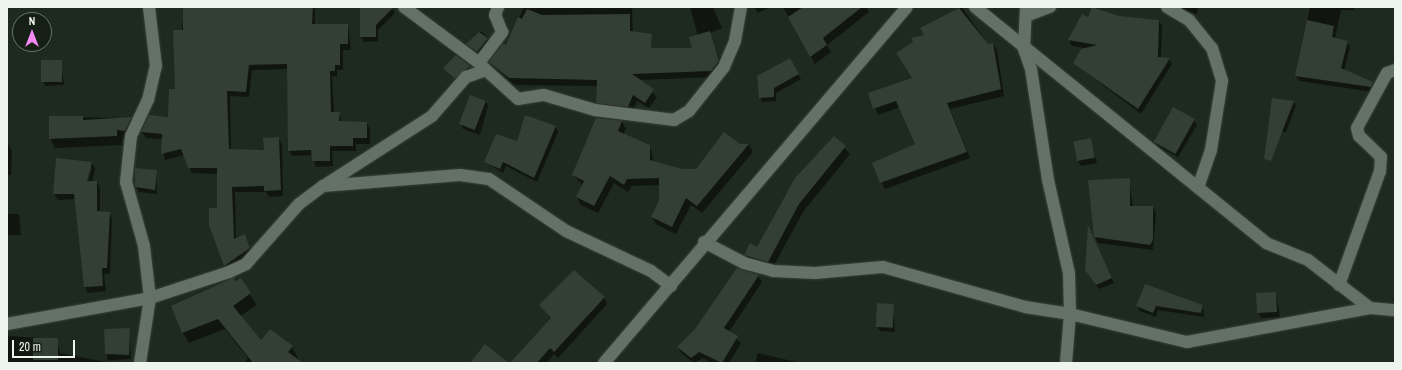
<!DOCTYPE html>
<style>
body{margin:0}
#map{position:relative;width:1402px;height:370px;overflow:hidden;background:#1e291f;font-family:"Archivo Narrow",sans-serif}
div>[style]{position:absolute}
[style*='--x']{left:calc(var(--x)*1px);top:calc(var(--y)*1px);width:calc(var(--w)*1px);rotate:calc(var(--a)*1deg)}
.shadow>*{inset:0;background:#0007;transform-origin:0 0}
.building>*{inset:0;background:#333e34;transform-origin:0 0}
.roads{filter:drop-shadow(0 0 1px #3b433b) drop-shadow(0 0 1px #3b433b)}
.minor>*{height:12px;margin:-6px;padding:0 6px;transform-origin:6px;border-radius:6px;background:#647165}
span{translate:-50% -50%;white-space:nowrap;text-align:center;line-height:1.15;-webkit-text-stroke:4px #151f16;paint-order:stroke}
.frame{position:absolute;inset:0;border:8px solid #eef5ee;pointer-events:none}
.north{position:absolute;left:12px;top:12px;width:40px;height:40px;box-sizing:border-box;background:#151f16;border:1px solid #6c756c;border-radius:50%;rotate:0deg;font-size:11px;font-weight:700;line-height:16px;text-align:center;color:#eef5ee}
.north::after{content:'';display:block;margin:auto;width:14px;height:18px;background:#f28af3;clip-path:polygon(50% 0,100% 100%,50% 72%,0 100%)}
.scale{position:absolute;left:12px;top:340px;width:63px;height:18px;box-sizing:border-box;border:2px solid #eef5ee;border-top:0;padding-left:5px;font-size:12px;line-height:14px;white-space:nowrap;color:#eef5ee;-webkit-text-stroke:3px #151f16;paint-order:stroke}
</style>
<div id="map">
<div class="shadow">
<div style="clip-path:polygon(184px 7px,315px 7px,315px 25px,348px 25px,351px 50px,343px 50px,343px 70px,337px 70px,337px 77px,332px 76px,334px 113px,339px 113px,342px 122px,367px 123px,370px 129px,370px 144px,356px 144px,356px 151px,332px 151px,333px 166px,316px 167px,312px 155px,292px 156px,289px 150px,288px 69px,252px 70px,249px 97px,230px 96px,231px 150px,265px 151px,278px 138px,282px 144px,283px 196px,269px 197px,266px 192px,235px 192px,236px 239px,245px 235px,253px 254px,228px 271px,210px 225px,218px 209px,218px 174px,192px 173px,184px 155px,165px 160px,162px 139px,146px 138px,142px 132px,169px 118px,176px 90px)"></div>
<div style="clip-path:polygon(369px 7px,391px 7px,395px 13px,378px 30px,378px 41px,364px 42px,361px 37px,361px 15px)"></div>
<div style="clip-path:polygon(485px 7px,494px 7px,492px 10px)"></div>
<div style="clip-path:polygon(524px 7px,632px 7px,633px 34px,568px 65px,692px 49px,698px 36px,690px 7px,713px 7px,722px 28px,710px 33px,722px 68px,715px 77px,639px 80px,657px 97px,649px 108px,637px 101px,632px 113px,601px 109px,597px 102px,598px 86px,514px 85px,490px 62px,506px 46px)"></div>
<div style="clip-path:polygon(754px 7px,770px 7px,758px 13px)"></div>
<div style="clip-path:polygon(783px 7px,866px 7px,869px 12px,827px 45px,831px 52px,815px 64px)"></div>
<div style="clip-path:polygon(962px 7px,988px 45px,993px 44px,997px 50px,1004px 96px,950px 109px,970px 158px,885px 189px,881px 182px,916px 144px,900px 107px,878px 115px,869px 94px,913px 79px,925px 36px,921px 29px)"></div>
<div style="clip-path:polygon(1093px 7px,1119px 17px,1159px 21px,1162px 26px,1161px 58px,1169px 59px,1172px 64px,1141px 114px,1074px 63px,1089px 49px,1072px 46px,1069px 40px,1082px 15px,1088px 19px)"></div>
<div style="clip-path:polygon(1178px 7px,1198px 7px,1197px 14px)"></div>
<div style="clip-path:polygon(1310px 7px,1355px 7px,1354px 10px,1341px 10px,1335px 39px,1347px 42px,1350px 47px,1344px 71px,1372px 83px,1373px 92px,1299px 81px,1296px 76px)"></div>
<div style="clip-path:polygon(481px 31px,492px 41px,480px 57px,468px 44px)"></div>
<div style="clip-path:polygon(456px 56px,472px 71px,458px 83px,445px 68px)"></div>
<div style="clip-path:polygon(790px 60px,801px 79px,776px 93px,776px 101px,762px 102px,760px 97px)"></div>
<div style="clip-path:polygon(61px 61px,64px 85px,45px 86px,43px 81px)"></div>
<div style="clip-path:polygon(1293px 101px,1296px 106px,1286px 132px,1272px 132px)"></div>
<div style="clip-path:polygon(486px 102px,488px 106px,480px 135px,463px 129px,461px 124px)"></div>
<div style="clip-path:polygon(525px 116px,556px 127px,558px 132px,537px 182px,506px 166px,503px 173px,486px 162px,517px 142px)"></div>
<div style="clip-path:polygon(50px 117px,131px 118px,136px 127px,130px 140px,122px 139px,122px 145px,55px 148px,50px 138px)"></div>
<div style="clip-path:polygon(1194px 120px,1197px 125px,1178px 157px,1159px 147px,1156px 143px)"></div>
<div style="clip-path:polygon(622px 122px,626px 129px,623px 135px,650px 146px,654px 162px,682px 170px,697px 170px,740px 145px,749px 145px,753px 152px,702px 213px,691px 205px,676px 234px,656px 224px,652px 217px,660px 200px,660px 185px,632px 186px,628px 192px,614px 183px,598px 213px,581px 205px,577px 197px,583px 185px,573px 175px)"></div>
<div style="clip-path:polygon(834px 137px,850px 154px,803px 212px,772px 269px,750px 262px,745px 255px,758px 248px)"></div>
<div style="clip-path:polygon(1090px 139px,1097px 163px,1081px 166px,1078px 162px)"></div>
<div style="clip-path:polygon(7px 142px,12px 151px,11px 175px,7px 175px)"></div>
<div style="clip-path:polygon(evenodd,57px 159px,92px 163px,95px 169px,92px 182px,97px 182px,100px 188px,100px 212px,109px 213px,112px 219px,110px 274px,104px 274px,106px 291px,88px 293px,85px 287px,76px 199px,58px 200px,54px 194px,57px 159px,90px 167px,92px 167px,87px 186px,85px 186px,90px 167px)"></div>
<div style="clip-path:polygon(156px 171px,157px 194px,139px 192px,136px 187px)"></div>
<div style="clip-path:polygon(1129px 179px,1133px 207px,1153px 207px,1156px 213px,1153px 250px,1098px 243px,1095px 237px)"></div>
<div style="clip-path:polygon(7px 214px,19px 214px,21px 235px,7px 235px)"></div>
<div style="clip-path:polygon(1090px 231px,1114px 283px,1099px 289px,1089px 275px)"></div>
<div style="clip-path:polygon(758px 276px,762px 282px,729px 332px,741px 343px,729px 363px,712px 363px,703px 358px,694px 363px,682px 354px,678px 348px)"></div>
<div style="clip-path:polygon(235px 279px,240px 280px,257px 305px,240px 316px,261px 342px,292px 347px,298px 358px,296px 363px,244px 363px,248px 358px,225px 329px,189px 343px,183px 333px)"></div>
<div style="clip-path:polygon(1146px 285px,1203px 306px,1204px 317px,1158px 310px,1156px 317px,1140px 311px,1137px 306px)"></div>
<div style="clip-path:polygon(1276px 293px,1280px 317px,1261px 318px,1259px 313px)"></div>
<div style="clip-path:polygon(604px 297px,607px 304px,558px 358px,554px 354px,546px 363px,520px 363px,551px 319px,541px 305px)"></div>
<div style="clip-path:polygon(893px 305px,895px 332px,880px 331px,877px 327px)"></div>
<div style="left:129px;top:329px;width:30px;height:24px;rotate:86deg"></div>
<div style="clip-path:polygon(7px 336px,57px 339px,60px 353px,111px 363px,7px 363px)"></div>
<div style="clip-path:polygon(758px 353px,800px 363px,755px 363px)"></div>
</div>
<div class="building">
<div style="clip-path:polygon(183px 7px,313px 7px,312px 24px,348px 24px,348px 44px,340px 44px,340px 65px,335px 65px,335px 71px,330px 71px,331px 112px,340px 112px,339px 121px,367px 122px,367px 138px,353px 138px,353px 146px,330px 146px,330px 161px,312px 161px,311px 150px,288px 151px,287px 64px,249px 65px,246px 92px,227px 91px,229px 149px,264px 150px,263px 138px,279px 137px,281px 190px,264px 191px,264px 186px,232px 187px,234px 239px,245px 234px,250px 248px,224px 266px,209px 225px,209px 208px,217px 208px,217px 168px,188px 168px,181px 149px,161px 154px,162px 134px,141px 132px,149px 115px,168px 117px,169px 89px,175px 89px,173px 30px,183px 30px)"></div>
<div style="clip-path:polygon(360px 7px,394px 7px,376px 25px,376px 37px,360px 37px)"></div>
<div style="clip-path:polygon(803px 7px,862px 7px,823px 38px,827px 45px,810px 57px,788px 17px)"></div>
<div style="clip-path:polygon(1092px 7px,1119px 16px,1159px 20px,1158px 57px,1170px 58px,1138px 109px,1073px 63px,1081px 49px,1097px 45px,1068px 40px,1082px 14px,1088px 17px)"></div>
<div style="clip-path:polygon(959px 8px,988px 44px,993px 43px,1001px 89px,947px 103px,967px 152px,880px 183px,872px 163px,915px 144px,896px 101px,873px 109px,868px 93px,912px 78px,896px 53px,913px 42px,911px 38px,924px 35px,920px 28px)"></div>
<div style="clip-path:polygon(527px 9px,542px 15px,630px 14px,630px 31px,652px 34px,651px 48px,692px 48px,689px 37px,710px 31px,719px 61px,711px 71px,632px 74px,654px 89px,645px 103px,633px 95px,628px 107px,596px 103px,597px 80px,509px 78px,489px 62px,503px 43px,506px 45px,518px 17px,522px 19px)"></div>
<div style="clip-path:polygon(1307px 20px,1334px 26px,1332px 37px,1348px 41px,1341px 68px,1373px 82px,1371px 87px,1295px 76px)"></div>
<div style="clip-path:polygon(479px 32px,488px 38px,477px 52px,466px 44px)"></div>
<div style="clip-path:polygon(456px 55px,470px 66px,455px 79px,443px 68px)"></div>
<div style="clip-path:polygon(790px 58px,799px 74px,774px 88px,774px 97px,759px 98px,757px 76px)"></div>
<div style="left:41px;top:60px;width:21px;height:22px"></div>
<div style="left:470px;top:95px;width:17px;height:31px;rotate:21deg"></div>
<div style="clip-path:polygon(1272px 98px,1294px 101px,1271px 161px,1264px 159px)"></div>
<div style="left:1173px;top:107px;width:25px;height:40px;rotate:29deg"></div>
<div style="clip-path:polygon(525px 115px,556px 126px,534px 178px,503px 162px,500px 169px,484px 162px,496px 134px,517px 141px)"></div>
<div style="clip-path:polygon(49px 116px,83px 116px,83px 120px,132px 117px,125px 131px,117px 130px,117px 136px,49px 139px)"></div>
<div style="clip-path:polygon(596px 118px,622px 121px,618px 131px,650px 145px,650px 160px,682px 169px,696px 169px,724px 132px,740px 144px,749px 144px,697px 206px,686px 198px,672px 227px,651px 217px,659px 200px,659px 178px,627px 179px,624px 185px,610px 176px,594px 206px,576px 197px,584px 181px,572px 175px)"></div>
<div style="clip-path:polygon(834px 136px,846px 146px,799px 204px,768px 262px,744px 255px,750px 243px,757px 247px,795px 178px)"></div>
<div style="left:1091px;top:138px;width:20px;height:18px;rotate:79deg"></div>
<div style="clip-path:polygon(56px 158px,92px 162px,87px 181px,97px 181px,97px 211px,110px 212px,107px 268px,102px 268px,103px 286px,84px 287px,74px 194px,53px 194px)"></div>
<div style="clip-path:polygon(135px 168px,157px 170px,155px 190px,135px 187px)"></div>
<div style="clip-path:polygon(1130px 178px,1130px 206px,1153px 206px,1153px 240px,1150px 245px,1094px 237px,1088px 180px)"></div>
<div style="clip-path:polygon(1088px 225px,1112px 278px,1096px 285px,1085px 270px)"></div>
<div style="clip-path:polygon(737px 268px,759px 275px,724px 328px,738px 336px,722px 363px,699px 352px,691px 358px,677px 347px,695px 329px)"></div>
<div style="clip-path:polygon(574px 270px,605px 297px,554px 352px,550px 348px,537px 363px,510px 363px,551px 318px,539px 305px)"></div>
<div style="clip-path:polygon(235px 277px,235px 281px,241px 278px,251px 293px,233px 306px,261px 340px,270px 329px,293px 346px,288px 352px,303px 363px,253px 363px,218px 319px,182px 333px,171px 306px)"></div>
<div style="clip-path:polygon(1145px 284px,1203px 305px,1201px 313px,1156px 306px,1153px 313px,1136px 306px)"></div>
<div style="left:1276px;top:292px;width:20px;height:20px;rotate:87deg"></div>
<div style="left:877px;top:303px;width:17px;height:24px;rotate:3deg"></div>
<div style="clip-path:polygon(130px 328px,129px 355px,105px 354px,104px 329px)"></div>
<div style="left:33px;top:338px;width:25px;height:22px"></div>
<div style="clip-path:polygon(485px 344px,509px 363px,470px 363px)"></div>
</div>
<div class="roads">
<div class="minor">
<div style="--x:404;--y:7;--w:94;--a:36.7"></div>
<div style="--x:975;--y:7;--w:375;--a:39"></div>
<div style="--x:1266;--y:243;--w:45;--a:22"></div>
<div style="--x:1308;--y:260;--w:78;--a:37.7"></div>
<div style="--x:1026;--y:7;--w:42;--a:92.7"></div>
<div style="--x:1024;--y:49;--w:21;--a:71"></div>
<div style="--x:1031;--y:69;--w:112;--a:81.3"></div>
<div style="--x:1048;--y:180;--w:95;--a:77.3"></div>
<div style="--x:1069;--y:273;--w:41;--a:88.6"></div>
<div style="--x:1070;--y:314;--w:120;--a:13.5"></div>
<div style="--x:1187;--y:342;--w:186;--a:-10.5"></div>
<div style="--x:1370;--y:308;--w:25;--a:5"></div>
<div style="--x:1167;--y:7;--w:26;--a:31"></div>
<div style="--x:1189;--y:20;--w:36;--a:51"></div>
<div style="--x:1212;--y:48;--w:34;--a:73"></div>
<div style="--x:1222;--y:81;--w:70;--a:99.1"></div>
<div style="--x:1211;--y:150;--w:39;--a:109"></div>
<div style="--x:1026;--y:16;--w:26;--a:-21"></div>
<div style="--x:486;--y:70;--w:43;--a:42.2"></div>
<div style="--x:518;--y:99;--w:26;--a:-9"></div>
<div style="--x:544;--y:95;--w:53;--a:16.4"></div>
<div style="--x:595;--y:110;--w:80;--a:7.2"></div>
<div style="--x:674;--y:120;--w:17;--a:-31"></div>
<div style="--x:689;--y:111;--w:56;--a:-51.5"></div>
<div style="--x:724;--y:67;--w:28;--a:-67"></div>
<div style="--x:735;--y:41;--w:35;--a:-80"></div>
<div style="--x:325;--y:185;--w:127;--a:-32.8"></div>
<div style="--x:432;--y:116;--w:52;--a:-48.9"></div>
<div style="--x:466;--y:77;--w:21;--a:-19"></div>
<div style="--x:486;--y:70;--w:10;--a:-135"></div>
<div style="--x:479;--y:63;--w:39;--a:-53"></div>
<div style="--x:502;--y:32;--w:18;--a:-112"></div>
<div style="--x:495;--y:15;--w:9;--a:-69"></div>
<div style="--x:704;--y:242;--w:45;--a:27.7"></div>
<div style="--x:744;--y:263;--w:30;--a:15"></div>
<div style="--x:773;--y:271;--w:42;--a:2.7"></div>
<div style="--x:815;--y:273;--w:68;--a:-5"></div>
<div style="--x:883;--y:267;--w:148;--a:15.7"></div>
<div style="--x:1025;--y:307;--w:46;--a:8.8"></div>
<div style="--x:1070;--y:314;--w:49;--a:94.7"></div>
<div style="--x:1339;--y:285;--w:121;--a:-70.2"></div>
<div style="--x:1380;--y:171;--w:14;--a:-86"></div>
<div style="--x:1381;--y:157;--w:30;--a:-136"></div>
<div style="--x:1359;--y:136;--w:8;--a:-104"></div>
<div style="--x:1357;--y:128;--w:63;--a:-61.4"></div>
<div style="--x:1387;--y:73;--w:9;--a:-21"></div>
<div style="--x:7;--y:324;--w:145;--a:-10.3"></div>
<div style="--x:150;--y:298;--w:83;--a:-18.2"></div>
<div style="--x:229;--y:272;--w:19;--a:-25"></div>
<div style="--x:246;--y:264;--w:80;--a:-48.5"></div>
<div style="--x:299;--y:204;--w:30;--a:-37"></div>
<div style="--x:323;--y:186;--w:137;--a:-4.6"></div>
<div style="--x:460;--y:175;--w:29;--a:8"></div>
<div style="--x:489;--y:179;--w:93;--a:34"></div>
<div style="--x:566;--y:231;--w:94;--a:25.2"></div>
<div style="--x:651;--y:271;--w:25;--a:37"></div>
<div style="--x:140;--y:363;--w:66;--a:-81.3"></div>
<div style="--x:150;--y:298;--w:52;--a:-96.6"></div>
<div style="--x:144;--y:246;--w:66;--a:-105.7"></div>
<div style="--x:126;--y:182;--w:46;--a:-83.8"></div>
<div style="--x:131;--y:136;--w:40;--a:-65"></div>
<div style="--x:148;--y:100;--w:35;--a:-77"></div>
<div style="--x:156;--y:66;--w:59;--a:-96.8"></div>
<div style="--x:604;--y:363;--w:467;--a:-49.6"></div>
</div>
</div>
<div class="frame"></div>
<div class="north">N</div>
<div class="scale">20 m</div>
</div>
